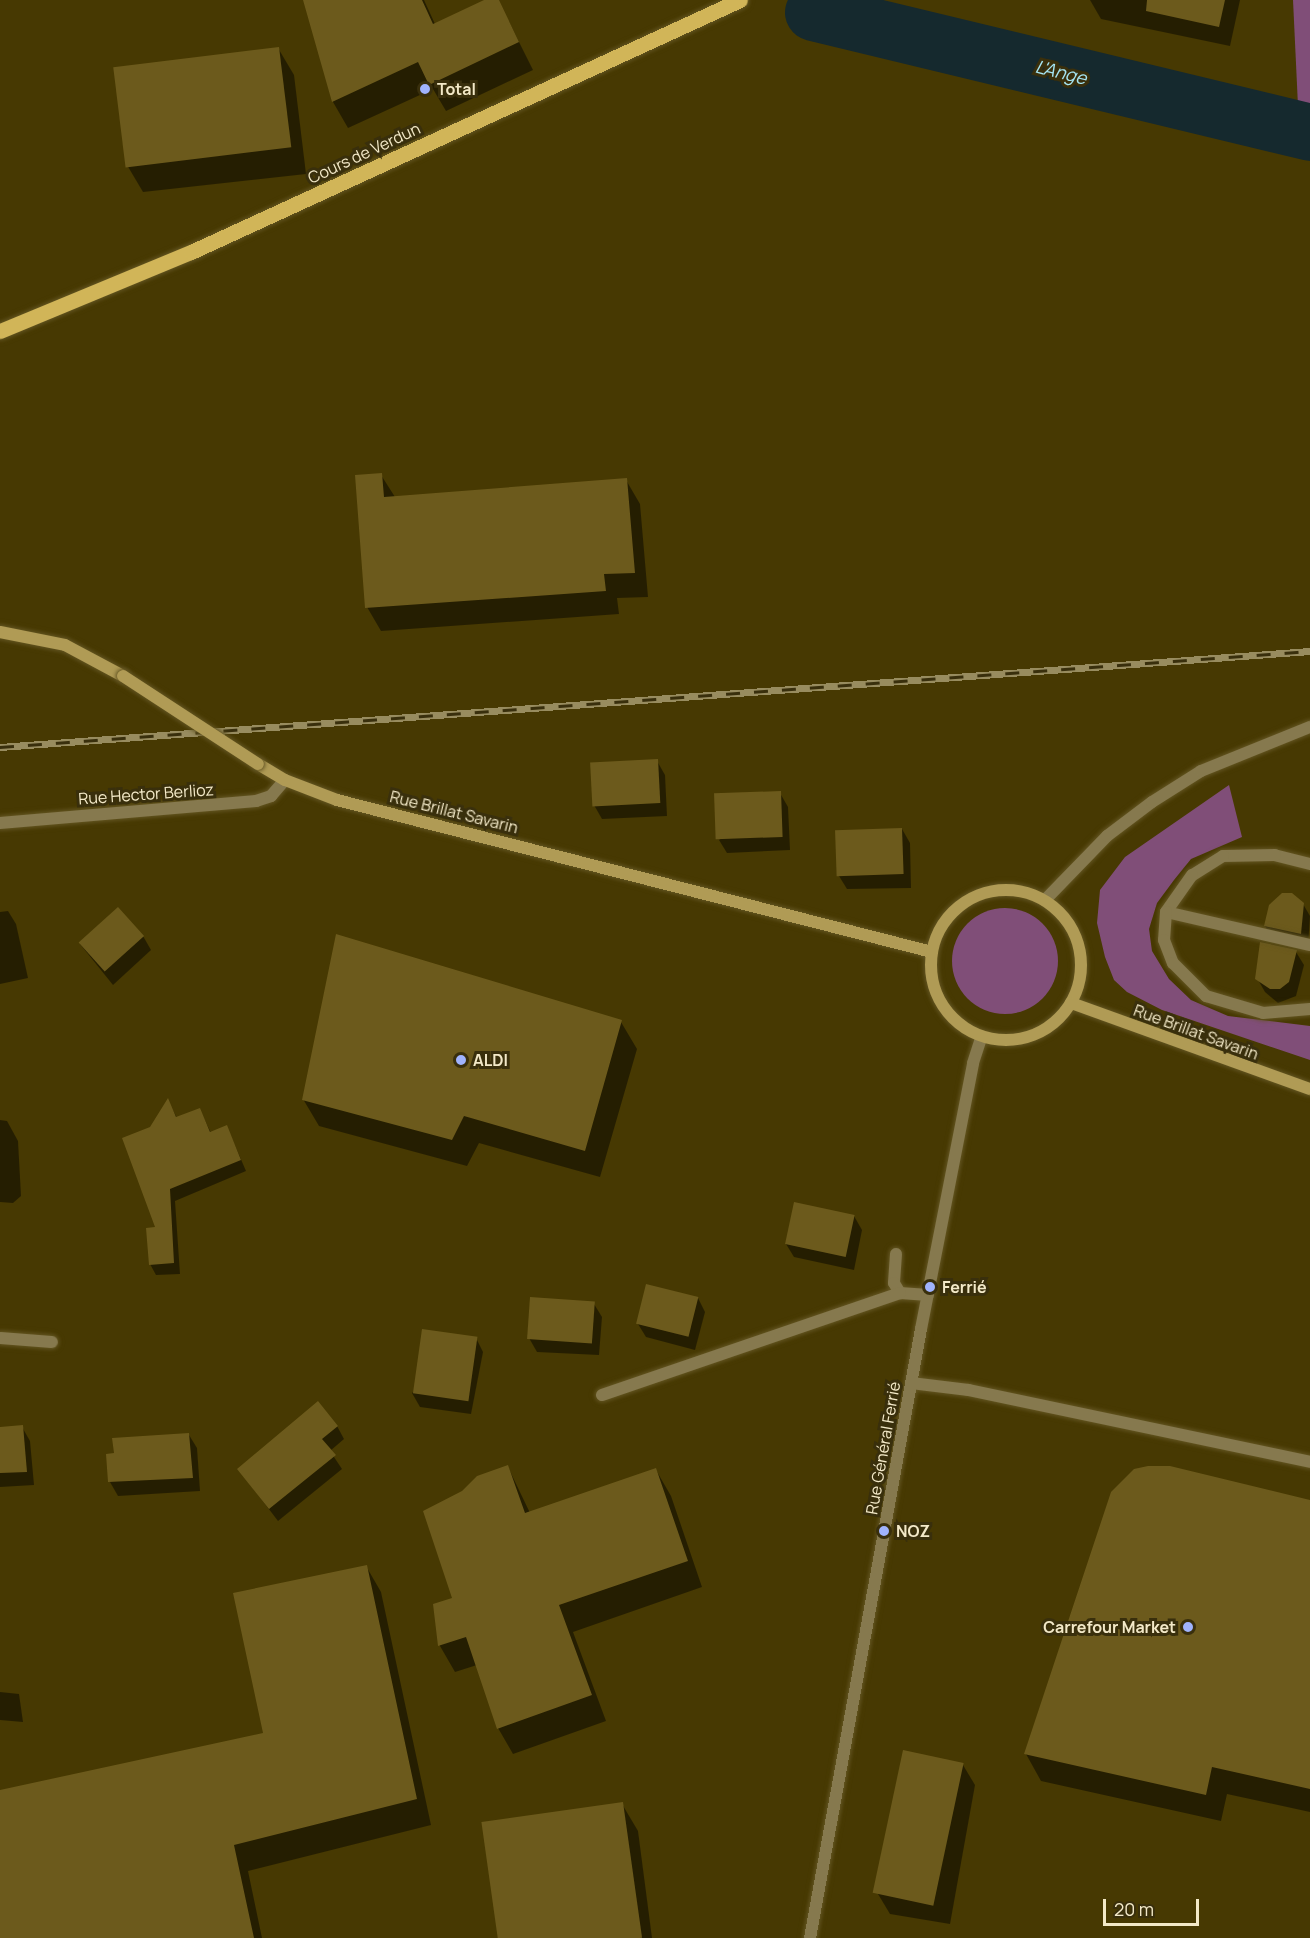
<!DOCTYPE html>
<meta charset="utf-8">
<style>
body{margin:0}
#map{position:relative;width:1310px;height:1938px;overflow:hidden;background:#473902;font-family:Manrope,sans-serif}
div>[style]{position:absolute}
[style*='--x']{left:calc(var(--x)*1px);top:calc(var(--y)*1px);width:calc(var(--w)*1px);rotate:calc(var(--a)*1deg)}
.green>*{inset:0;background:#804e78}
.round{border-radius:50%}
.shadow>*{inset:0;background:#0007}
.river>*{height:57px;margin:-28.5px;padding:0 28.5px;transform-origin:28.5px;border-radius:28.5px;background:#15292e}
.building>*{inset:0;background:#6c5a1c;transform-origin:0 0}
.roads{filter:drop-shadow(0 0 2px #635522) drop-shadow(0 0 2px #635522)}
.service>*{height:12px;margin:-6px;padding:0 6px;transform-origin:6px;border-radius:6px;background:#86794e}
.minor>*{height:12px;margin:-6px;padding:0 6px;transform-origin:6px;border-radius:6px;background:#86794e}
.secondary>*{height:12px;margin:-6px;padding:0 6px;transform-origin:6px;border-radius:6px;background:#b09b55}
.secondary>.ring{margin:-6px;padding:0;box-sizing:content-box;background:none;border:12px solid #b09b55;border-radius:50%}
.primary>*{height:15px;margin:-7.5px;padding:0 7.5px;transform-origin:7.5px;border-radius:7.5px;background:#d1b558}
.rail>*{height:7px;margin-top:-3.5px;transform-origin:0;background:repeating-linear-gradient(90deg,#392f0c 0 14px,#988c5f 0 28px);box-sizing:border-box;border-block:2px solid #988c5f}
.bridges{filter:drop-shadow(0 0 2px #635522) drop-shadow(0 0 2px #635522)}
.secondary-bridge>*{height:12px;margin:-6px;padding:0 6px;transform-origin:6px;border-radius:6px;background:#b09b55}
.dots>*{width:16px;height:16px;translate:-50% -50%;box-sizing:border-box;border:3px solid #392f0c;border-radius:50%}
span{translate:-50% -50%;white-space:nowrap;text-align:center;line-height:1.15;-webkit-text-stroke:6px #392f0c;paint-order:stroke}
.poi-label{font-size:16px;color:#f3e9c8;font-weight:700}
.left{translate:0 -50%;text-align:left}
.right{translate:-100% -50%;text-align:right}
.street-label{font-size:16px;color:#f3e9c8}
.water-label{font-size:18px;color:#a5e5f3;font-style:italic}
.scale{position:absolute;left:1103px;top:1899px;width:96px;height:27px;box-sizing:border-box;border:3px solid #f3e9c8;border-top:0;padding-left:8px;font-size:18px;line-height:21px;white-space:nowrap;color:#f3e9c8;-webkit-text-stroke:4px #392f0c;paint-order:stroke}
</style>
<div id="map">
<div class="green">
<div style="clip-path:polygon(1293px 0,1310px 0,1310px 109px,1298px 106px)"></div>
<div style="clip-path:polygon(1229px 785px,1242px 837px,1191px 859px,1174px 880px,1157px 903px,1149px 929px,1152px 951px,1169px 979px,1191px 1000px,1228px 1016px,1310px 1026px,1310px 1060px,1162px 1010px,1127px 992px,1114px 980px,1105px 957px,1097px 923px,1100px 890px,1125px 857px)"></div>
<div class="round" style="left:952px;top:908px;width:106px;height:106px"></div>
</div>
<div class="shadow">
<div style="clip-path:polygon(304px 0,424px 0,435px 24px,488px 0,498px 0,533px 70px,446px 111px,433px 89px,348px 128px,333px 102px)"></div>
<div style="clip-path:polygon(1090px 0,1240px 0,1230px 46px,1101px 19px)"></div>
<div style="clip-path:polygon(278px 48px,294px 75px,306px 174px,143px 192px,127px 165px)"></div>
<div style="clip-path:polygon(381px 475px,395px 497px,626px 480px,640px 504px,648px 597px,617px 598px,619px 614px,381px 631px,367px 607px)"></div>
<div style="clip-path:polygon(657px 761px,665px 775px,667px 816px,602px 819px,594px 805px)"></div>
<div style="clip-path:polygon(780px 793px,788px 807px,790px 850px,727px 853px,719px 840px)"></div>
<div style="clip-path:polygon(902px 829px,910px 843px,911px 888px,847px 889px,839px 876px)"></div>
<div style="clip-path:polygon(1303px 904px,1310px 916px,1308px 947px,1273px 939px,1265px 926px)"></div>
<div style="clip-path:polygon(8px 911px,16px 924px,28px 978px,0 984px,0 912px)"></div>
<div style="clip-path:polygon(143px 936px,151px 950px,113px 985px,80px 944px)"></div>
<div style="clip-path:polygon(1296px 952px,1304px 965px,1296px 996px,1278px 1003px,1265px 992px,1257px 978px)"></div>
<div style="clip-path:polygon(621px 1022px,637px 1049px,600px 1177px,479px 1143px,467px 1166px,319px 1126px,303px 1099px)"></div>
<div style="clip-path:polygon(168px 1101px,177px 1118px,200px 1110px,211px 1133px,227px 1127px,246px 1171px,175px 1201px,180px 1274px,156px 1275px,150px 1264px,157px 1228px,151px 1129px)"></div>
<div style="clip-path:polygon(0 1120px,7px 1121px,18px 1141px,21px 1196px,13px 1203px,0 1202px)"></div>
<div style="clip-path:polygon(854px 1216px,862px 1230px,854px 1270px,794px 1257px,786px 1244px)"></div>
<div style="clip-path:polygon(698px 1298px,705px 1312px,695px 1350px,646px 1337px,638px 1324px)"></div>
<div style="clip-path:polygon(594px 1304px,602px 1317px,599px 1355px,537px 1352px,529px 1338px)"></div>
<div style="clip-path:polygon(476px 1338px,483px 1352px,471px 1414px,420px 1407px,412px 1393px)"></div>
<div style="clip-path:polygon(337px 1426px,344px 1439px,330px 1451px,342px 1469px,278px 1521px,239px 1470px)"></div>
<div style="clip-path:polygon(22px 1427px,30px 1441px,34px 1485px,0 1487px,0 1428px)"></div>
<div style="clip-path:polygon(189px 1435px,197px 1448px,200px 1491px,118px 1496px,110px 1482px)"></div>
<div style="clip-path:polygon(508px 1467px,530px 1513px,656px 1470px,671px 1496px,702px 1587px,573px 1632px,606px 1721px,513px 1754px,498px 1728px,477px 1665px,455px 1672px,440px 1646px,435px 1605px,454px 1599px)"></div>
<div style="clip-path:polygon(1310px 1501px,1310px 1812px,1227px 1794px,1221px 1821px,1041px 1781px,1026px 1754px)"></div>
<div style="clip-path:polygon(366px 1566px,381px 1592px,431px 1825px,248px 1871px,262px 1938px,0 1938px,0 1792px,265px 1734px)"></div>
<div style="clip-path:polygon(0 1692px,19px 1694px,23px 1722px,0 1720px)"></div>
<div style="clip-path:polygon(963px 1765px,975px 1785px,950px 1924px,890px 1914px,878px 1894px)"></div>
<div style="clip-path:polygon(622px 1804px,638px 1831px,652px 1938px,498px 1938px)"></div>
</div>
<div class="river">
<div style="--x:813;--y:12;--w:511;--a:13.57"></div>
</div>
<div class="building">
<div style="clip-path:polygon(303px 0,422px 0,433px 24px,484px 0,499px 0,519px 42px,429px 85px,418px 62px,332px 102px)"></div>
<div style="clip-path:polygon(1147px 0,1225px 0,1219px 27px,1146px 11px)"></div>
<div style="left:279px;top:47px;width:101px;height:167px;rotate:83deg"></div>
<div style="clip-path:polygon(382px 473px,384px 497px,627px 478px,635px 573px,604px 574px,606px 591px,365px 608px,355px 475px)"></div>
<div style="left:658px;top:759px;width:44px;height:68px;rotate:87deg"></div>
<div style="left:781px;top:791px;width:46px;height:67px;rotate:88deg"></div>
<div style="left:902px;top:828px;width:46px;height:67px;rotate:88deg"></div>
<div style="clip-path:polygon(1282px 893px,1292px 893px,1304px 903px,1301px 934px,1264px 926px,1269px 905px)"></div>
<div style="left:118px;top:907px;width:39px;height:53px;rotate:48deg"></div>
<div style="clip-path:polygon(336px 934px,622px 1020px,585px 1151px,464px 1116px,452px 1140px,302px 1100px)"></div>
<div style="clip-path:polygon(1260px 942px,1297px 950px,1289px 982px,1280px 989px,1270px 989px,1255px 979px)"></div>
<div style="clip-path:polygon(168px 1098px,176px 1117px,200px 1108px,210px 1132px,227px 1125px,241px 1160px,170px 1189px,174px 1263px,149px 1265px,146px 1228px,155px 1227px,122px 1138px,150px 1127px)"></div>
<div style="left:794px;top:1202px;width:62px;height:43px;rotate:12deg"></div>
<div style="left:646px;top:1284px;width:54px;height:41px;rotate:14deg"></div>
<div style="left:530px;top:1297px;width:65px;height:42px;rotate:4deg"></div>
<div style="left:422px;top:1329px;width:56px;height:65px;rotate:8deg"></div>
<div style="clip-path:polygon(318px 1401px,338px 1426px,322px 1439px,336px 1455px,269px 1509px,237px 1469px)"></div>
<div style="clip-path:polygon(23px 1425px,27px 1472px,0 1473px,0 1427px)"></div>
<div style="clip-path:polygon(189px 1433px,193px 1478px,108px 1482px,106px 1454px,114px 1453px,112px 1438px)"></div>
<div style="clip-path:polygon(508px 1465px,525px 1513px,656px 1468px,688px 1561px,559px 1605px,592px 1695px,497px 1729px,466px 1637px,438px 1646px,433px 1604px,452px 1598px,423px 1511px,462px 1491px,477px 1476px)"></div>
<div style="clip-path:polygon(1148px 1466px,1170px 1466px,1310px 1500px,1310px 1789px,1212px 1767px,1206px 1795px,1024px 1754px,1111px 1492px,1134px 1469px)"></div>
<div style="clip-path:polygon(367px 1565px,417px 1799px,234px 1845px,254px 1938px,0 1938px,0 1790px,263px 1733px,233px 1593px)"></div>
<div style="left:903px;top:1750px;width:62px;height:146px;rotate:12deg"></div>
<div style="left:623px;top:1802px;width:137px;height:143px;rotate:82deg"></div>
</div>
<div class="roads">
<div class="service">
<div style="--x:1310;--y:864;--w:36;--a:-166"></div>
<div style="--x:1275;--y:855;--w:52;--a:178.9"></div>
<div style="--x:1223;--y:856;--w:36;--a:148"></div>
<div style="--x:1192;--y:875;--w:45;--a:125.1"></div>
<div style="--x:1166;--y:912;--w:148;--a:12.9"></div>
<div style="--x:1166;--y:912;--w:28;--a:94"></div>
<div style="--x:1164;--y:940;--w:25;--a:69"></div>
<div style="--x:1173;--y:963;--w:47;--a:45"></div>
<div style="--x:1206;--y:996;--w:59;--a:16.6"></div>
<div style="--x:1263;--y:1013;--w:47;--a:-4.9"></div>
<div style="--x:896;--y:1254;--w:29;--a:94"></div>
<div style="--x:894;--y:1283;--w:12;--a:59"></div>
<div style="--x:900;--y:1293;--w:28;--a:4"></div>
<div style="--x:911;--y:1383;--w:58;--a:6.9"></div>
<div style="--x:969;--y:1390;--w:349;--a:11.9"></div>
<div style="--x:602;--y:1395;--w:315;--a:-18.9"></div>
</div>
<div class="minor">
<div style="--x:0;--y:823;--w:257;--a:-4.9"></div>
<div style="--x:256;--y:801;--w:16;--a:-18"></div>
<div style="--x:271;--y:796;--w:21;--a:-49"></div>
<div style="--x:1045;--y:900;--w:89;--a:-45.9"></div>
<div style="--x:1107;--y:836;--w:56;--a:-37.1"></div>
<div style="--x:1152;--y:802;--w:58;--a:-32.3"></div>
<div style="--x:1201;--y:771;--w:118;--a:-22"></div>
<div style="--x:0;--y:1338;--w:52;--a:4.4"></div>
<div style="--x:810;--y:1938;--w:619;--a:-79.67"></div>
<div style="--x:921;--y:1329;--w:271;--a:-78.9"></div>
<div style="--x:973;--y:1063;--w:28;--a:-72"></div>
</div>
<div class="secondary">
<div style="--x:0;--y:632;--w:66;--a:11.3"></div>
<div style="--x:65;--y:645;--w:66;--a:28.1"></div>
<div style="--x:258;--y:764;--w:31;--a:31"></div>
<div style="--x:285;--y:780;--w:56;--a:21"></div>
<div style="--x:337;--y:800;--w:614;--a:14.33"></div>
<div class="ring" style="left:931px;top:890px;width:138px;height:138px"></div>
<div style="--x:1071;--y:1003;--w:254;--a:19.8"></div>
</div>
<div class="primary">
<div style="--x:0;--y:331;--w:207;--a:-22.5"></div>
<div style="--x:191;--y:252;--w:604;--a:-24.66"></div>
</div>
</div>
<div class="rail">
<div style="--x:0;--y:747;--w:1314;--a:-4.19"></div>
</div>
<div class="bridges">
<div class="secondary-bridge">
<div style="--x:123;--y:676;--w:161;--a:33.1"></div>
</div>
</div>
<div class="dots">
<div style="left:425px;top:89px;background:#a0b3fd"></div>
<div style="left:461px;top:1060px;background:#a0b3fd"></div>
<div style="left:930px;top:1287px;background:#a0b3fd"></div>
<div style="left:884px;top:1531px;background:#a0b3fd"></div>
<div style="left:1188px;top:1627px;background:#a0b3fd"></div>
</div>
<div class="poi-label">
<span class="left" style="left:437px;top:89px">Total</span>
<span class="left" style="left:473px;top:1060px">ALDI</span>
<span class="left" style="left:942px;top:1287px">Ferrié</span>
<span class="left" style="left:896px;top:1531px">NOZ</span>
<span class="right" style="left:1176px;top:1627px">Carrefour Market</span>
</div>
<div class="street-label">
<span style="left:364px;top:153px;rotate:-25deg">Cours de Verdun</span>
<span style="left:146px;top:794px;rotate:-4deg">Rue Hector Berlioz</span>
<span style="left:454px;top:812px;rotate:14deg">Rue Brillat Savarin</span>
<span style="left:1196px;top:1032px;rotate:20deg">Rue Brillat Savarin</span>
<span style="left:883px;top:1448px;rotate:-80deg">Rue Général Ferrié</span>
</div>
<div class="water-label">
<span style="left:1061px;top:72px;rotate:14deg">L'Ange</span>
</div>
<div class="scale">20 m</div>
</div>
